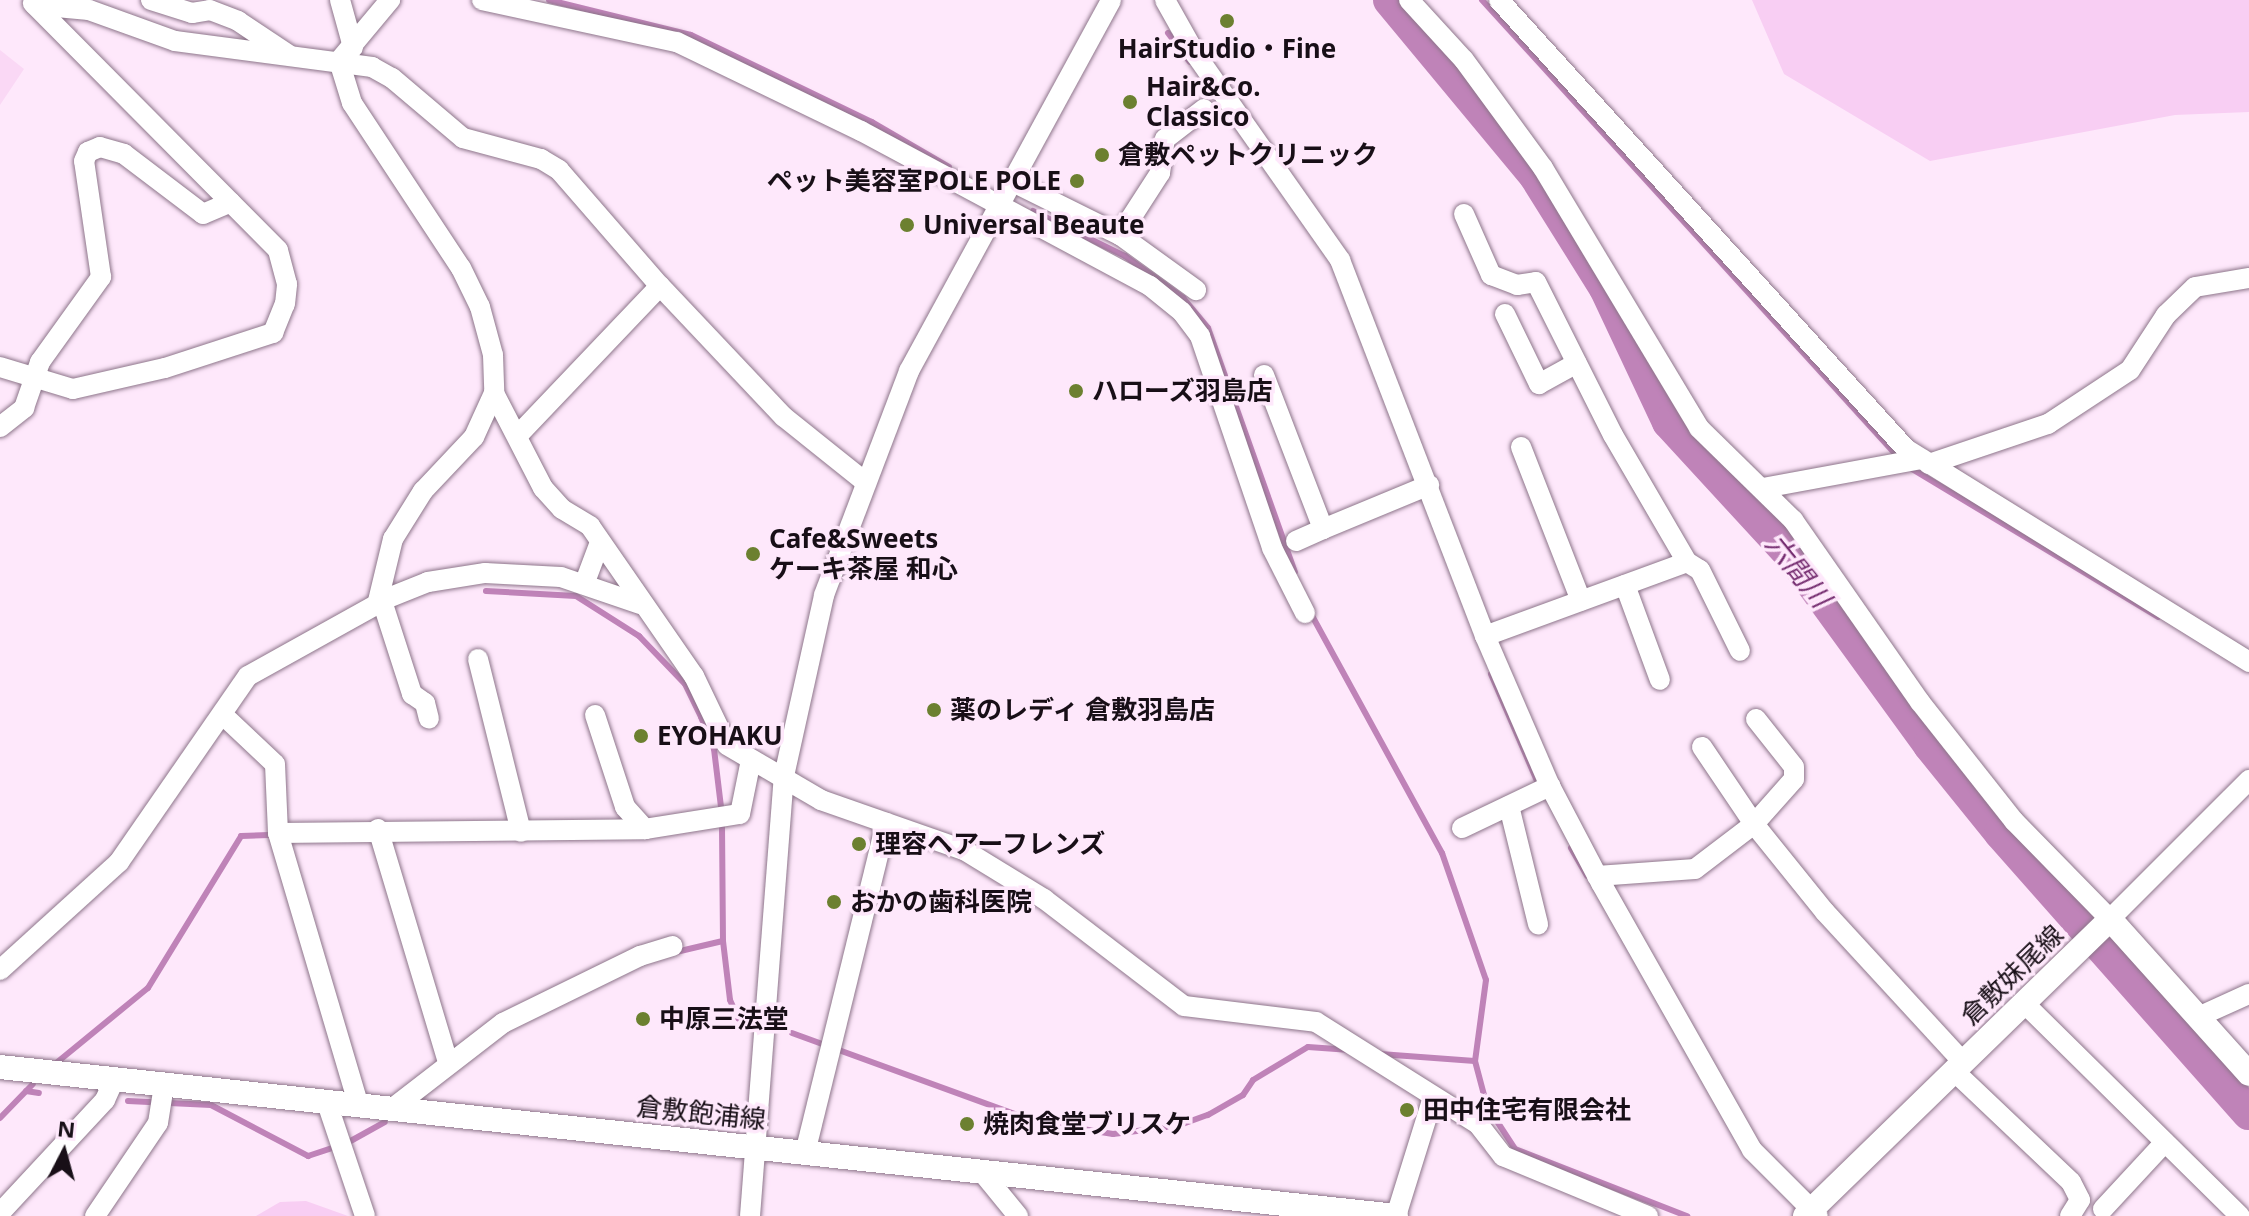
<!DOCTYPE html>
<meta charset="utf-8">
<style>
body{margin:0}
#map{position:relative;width:2249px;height:1216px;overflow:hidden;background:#fee8fb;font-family:"Noto Sans","Noto Sans JP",sans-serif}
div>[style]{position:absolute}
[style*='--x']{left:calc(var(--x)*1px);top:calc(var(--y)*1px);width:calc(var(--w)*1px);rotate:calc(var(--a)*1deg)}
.built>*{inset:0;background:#fad8f5}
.green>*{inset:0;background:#f8cef3}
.stream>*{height:6px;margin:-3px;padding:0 3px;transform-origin:3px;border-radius:3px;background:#bf83b8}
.river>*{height:34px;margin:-17px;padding:0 17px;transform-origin:17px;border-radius:17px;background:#bf83b8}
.roads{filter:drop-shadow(0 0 2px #8d758a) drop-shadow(0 0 2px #8d758a)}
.minor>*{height:20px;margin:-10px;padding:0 10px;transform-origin:10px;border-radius:10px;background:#fff}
.major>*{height:24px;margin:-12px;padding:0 12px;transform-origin:12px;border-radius:12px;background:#fff}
.dots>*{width:22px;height:22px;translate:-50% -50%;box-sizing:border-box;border:4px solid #fee8fb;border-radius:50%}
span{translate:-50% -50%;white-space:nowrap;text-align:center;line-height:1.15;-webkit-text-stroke:7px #fee8fb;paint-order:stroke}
.poi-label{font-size:26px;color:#180f17;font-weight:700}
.left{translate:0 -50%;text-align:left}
.right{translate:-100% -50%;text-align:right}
.street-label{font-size:26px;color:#180f17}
.water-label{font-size:28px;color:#762e71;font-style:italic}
.north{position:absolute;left:24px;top:1112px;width:80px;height:80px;-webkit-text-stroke:6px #fee8fb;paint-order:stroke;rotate:6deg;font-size:22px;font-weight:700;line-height:32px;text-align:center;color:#180f17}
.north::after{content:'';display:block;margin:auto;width:28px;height:36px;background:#180f17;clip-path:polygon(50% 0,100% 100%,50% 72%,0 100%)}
</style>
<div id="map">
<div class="built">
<div style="clip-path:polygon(0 50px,24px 69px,0 105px)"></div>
</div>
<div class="green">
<div style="clip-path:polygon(1752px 0,2249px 0,2249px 112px,2175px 115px,1930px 161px,1784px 74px)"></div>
<div style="clip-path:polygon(306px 1201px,348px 1216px,256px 1216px,280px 1202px)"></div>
</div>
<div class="stream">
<div style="--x:549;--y:0;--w:146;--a:13.8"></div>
<div style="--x:691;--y:35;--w:201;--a:25.7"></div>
<div style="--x:872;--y:122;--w:89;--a:30.3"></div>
<div style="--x:1482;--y:0;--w:619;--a:47.68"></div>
<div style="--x:1168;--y:33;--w:36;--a:53"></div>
<div style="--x:1033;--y:211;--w:102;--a:26.1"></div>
<div style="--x:1125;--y:256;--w:72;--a:35.9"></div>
<div style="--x:1183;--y:298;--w:39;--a:50"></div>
<div style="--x:1208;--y:328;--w:259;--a:70.4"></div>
<div style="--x:1907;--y:466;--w:293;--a:31"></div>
<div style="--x:486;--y:591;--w:90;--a:3.2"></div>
<div style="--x:576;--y:596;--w:75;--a:32.4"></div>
<div style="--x:639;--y:636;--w:66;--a:46.2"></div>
<div style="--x:685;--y:684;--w:37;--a:64"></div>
<div style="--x:701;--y:717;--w:35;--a:68"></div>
<div style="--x:714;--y:749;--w:58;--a:83.1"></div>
<div style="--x:1310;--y:612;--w:275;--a:61.3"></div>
<div style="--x:1442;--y:853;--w:134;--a:70.9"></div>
<div style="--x:1486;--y:980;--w:82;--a:97.7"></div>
<div style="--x:1475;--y:1061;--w:47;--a:75.1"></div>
<div style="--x:1487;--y:1106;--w:51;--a:56.9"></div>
<div style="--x:1515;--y:1149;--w:185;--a:21.3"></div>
<div style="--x:1491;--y:674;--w:116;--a:66.7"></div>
<div style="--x:1571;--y:848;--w:32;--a:60"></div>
<div style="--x:723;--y:941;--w:59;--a:83.2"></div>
<div style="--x:730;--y:1000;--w:20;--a:66"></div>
<div style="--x:676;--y:952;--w:48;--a:-13.2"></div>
<div style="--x:723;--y:941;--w:116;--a:-90.5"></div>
<div style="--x:792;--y:1033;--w:258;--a:20"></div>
<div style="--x:1034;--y:1121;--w:80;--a:9.3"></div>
<div style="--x:1113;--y:1134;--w:64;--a:-7.1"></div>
<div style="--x:1177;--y:1126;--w:33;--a:-20"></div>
<div style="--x:1208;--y:1115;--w:40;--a:-29.7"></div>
<div style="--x:1243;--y:1095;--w:18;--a:-56"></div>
<div style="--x:1253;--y:1080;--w:64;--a:-31"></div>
<div style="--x:1308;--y:1047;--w:39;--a:4"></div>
<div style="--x:1380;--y:1054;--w:95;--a:4.2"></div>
<div style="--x:55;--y:1064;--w:120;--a:-39.3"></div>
<div style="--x:148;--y:988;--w:178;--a:-58.5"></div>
<div style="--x:241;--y:836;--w:28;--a:-2"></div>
<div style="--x:26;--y:1091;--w:13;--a:9"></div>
<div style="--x:128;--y:1101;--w:83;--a:2.8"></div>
<div style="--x:211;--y:1105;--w:110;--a:27.7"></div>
<div style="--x:308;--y:1156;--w:41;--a:-18.4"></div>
<div style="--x:347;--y:1143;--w:43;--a:-28.9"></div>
<div style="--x:0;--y:1118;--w:47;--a:-45.9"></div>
</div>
<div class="river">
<div style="--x:1390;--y:0;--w:229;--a:50.3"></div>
<div style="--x:1536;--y:176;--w:132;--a:58"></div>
<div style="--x:1606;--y:288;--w:148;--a:64.8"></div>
<div style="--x:1669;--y:422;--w:186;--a:47.4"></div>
<div style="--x:1795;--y:559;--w:230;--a:54"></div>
<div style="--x:1930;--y:745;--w:113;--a:51.1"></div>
<div style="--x:2001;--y:833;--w:374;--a:48.5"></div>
</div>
<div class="roads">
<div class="minor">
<div style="--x:151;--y:0;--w:43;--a:17.6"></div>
<div style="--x:192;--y:13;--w:18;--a:-9"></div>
<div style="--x:210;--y:10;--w:30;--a:21"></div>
<div style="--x:238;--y:21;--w:61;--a:33.7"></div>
<div style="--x:340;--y:0;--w:49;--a:74.5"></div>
<div style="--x:482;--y:0;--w:199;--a:12.2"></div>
<div style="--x:677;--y:42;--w:204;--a:25.8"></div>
<div style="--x:861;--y:131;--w:328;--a:28.2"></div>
<div style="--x:1150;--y:286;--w:41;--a:39.1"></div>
<div style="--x:1182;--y:312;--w:30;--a:53"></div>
<div style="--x:1200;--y:336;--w:224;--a:71.2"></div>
<div style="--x:1272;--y:548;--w:73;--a:63.1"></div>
<div style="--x:1165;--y:0;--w:63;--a:60.6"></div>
<div style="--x:1196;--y:55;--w:251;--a:54.9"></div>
<div style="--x:1340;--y:260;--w:403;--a:68.9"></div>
<div style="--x:1485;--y:636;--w:163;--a:66.6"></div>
<div style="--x:1550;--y:786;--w:110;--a:62.3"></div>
<div style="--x:1601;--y:883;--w:307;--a:60.5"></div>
<div style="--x:1752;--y:1150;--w:93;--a:45"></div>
<div style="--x:1409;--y:0;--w:81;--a:47.5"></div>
<div style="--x:1464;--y:60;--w:134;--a:53.8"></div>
<div style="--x:1543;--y:168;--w:303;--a:59"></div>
<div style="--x:1699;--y:428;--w:132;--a:44.4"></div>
<div style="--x:1793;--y:520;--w:222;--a:55.1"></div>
<div style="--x:1920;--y:702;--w:152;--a:51.7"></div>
<div style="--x:2014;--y:821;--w:137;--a:45.6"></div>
<div style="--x:2110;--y:919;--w:197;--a:-45"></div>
<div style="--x:1499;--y:0;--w:606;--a:47.81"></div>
<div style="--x:1906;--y:449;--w:404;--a:31.8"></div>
<div style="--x:35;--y:5;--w:54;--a:5.3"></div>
<div style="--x:89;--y:10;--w:91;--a:19.8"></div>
<div style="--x:175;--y:41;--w:199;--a:7.5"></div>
<div style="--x:372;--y:67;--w:23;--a:29"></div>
<div style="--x:392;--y:78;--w:93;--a:40.2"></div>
<div style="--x:463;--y:138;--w:81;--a:15.1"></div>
<div style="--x:541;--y:159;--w:21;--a:31"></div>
<div style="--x:559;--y:170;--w:154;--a:49"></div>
<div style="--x:660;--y:286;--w:204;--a:133.6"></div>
<div style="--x:339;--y:61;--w:44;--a:72.8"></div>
<div style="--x:352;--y:103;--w:198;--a:56.6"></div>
<div style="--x:461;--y:268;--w:43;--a:64"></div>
<div style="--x:480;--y:307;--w:50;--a:74.8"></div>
<div style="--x:493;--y:355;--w:38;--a:88"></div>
<div style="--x:494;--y:393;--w:107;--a:62.7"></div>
<div style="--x:543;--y:488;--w:28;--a:48"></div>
<div style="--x:562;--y:509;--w:33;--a:31"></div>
<div style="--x:590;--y:526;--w:183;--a:55.3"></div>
<div style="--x:694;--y:676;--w:76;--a:64.4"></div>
<div style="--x:727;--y:745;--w:109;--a:30.3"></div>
<div style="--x:821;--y:800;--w:151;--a:19.3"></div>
<div style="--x:964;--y:850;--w:94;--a:31.5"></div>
<div style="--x:1044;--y:899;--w:176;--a:37.4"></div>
<div style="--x:1184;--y:1006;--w:133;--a:6.9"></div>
<div style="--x:1316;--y:1022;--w:191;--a:32.2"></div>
<div style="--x:1478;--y:1124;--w:41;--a:52"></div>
<div style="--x:1503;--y:1156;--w:157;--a:22.5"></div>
<div style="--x:339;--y:61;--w:80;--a:-50.1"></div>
<div style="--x:1011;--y:181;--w:122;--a:26.4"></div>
<div style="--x:1120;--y:235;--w:94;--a:35.9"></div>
<div style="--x:1464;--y:214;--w:67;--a:66.1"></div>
<div style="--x:1491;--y:275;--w:28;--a:21"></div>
<div style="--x:1517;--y:285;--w:19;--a:-9"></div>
<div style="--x:1536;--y:282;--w:171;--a:63.3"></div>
<div style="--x:1613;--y:435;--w:147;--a:59.8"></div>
<div style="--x:1687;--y:562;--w:15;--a:32"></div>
<div style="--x:1700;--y:570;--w:90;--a:63.7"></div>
<div style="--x:1120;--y:235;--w:74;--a:-57.2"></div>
<div style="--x:1160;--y:173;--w:34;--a:-82"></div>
<div style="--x:1165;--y:139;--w:49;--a:-37.6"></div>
<div style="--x:660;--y:286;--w:180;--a:46.6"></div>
<div style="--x:784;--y:417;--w:102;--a:38.7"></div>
<div style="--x:1505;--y:314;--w:78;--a:64.1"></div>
<div style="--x:1539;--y:384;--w:43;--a:-28.9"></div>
<div style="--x:0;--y:367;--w:76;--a:16.8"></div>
<div style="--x:73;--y:389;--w:94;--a:-12.9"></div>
<div style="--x:165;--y:368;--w:114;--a:-18"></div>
<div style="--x:273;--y:333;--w:31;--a:-68"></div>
<div style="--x:285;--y:304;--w:20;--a:-84"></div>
<div style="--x:287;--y:284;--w:35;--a:-105"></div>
<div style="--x:278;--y:250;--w:348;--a:-134.8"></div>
<div style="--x:1264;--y:375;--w:165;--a:69"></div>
<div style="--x:1323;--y:529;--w:115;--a:-22.5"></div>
<div style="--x:0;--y:427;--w:31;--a:-38"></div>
<div style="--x:24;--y:408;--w:49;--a:-70.8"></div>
<div style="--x:40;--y:362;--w:105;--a:-54.3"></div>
<div style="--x:101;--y:277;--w:117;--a:-98.3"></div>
<div style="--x:84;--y:161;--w:10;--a:-66"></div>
<div style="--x:88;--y:152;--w:13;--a:-23"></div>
<div style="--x:100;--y:147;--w:25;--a:16"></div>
<div style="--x:124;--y:154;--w:99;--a:37.2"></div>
<div style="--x:203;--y:214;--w:30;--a:-23"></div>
<div style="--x:1521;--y:447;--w:165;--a:68.7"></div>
<div style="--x:1929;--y:464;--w:126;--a:-18.6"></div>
<div style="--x:2048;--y:424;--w:98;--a:-33.4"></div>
<div style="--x:2130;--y:370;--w:66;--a:-56.8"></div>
<div style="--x:2166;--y:315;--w:40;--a:-44"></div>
<div style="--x:2195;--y:287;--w:55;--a:-9.5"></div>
<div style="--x:1763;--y:488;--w:161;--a:-10.4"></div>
<div style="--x:1296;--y:541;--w:30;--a:-24"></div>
<div style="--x:585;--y:582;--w:43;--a:-69.4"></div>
<div style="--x:1625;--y:585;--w:101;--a:69.8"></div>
<div style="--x:382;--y:601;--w:98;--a:72.1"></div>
<div style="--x:412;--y:694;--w:16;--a:35"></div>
<div style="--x:425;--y:703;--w:16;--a:76"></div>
<div style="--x:377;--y:605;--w:68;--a:-76.4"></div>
<div style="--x:393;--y:539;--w:57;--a:-58"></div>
<div style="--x:423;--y:491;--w:74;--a:-46.6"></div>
<div style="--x:474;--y:437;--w:48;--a:-65.6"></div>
<div style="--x:1485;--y:636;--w:215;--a:-20.1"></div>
<div style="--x:478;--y:659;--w:178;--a:76"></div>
<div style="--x:223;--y:715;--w:71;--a:43.3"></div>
<div style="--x:275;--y:764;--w:69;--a:87.5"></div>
<div style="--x:278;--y:833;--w:285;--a:73.5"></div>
<div style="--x:595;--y:715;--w:97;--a:71.9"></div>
<div style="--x:625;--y:807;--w:30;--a:48"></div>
<div style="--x:1756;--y:719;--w:61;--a:51.6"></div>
<div style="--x:1794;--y:767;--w:12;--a:90"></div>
<div style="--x:1794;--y:779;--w:60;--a:131.6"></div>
<div style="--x:1754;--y:824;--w:113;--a:51.1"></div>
<div style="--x:1825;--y:912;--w:204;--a:47.4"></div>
<div style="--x:1509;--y:806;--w:122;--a:76.2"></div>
<div style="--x:1462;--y:828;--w:98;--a:-25.5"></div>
<div style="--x:378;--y:829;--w:243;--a:73.3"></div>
<div style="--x:278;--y:833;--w:367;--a:-0.6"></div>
<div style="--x:645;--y:829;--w:96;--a:-9"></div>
<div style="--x:740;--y:814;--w:55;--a:-78.5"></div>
<div style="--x:1597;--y:876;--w:98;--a:-4.1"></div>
<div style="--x:1695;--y:869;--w:74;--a:-37.3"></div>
<div style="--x:1754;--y:824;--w:93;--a:-124"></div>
<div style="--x:0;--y:970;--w:161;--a:-42.2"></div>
<div style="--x:119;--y:862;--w:226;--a:-55.3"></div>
<div style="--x:248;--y:676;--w:160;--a:-29.1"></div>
<div style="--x:388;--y:598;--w:43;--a:-21.8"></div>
<div style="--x:428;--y:582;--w:58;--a:-9"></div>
<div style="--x:485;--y:573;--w:76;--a:3"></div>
<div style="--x:561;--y:577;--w:83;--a:18.9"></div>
<div style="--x:2024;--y:1003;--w:303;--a:44.6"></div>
<div style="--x:2198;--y:1017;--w:56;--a:-24.3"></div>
<div style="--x:1954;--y:1071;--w:161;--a:43.5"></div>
<div style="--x:2071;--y:1182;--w:20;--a:63"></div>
<div style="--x:2080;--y:1200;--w:19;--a:122"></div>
<div style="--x:327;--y:1103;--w:119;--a:71.4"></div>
<div style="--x:393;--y:1108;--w:139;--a:-37.7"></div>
<div style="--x:503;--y:1023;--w:153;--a:-26.1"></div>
<div style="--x:640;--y:956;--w:34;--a:-17"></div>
<div style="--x:805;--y:1153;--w:340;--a:-76.2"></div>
<div style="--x:982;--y:1172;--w:57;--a:50.7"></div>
<div style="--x:2103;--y:1209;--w:91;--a:-47.2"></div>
<div style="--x:0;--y:1213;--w:154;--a:-47.1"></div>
<div style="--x:105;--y:1100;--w:22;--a:-66"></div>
<div style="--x:95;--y:1216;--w:112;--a:-55.9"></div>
<div style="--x:158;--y:1123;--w:38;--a:-81"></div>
<div style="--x:750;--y:1216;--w:441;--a:-85.6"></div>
<div style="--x:784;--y:776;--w:185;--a:-77.5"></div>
<div style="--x:824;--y:595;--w:240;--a:-69.2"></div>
<div style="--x:909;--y:371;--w:422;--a:-61.4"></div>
<div style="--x:1396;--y:1216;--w:125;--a:-72.7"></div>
</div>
<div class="major">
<div style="--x:0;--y:1067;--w:1404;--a:6.09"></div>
<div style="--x:1805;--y:1216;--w:426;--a:-44.2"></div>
<div style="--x:2110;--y:919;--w:208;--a:48.1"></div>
</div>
</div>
<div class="dots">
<div style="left:1227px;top:21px;background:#6c8030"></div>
<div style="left:1130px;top:102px;background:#6c8030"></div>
<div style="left:1102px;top:155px;background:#6c8030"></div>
<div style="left:1077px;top:181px;background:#6c8030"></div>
<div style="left:907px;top:225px;background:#6c8030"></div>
<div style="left:1076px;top:391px;background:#6c8030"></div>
<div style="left:753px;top:554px;background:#6c8030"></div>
<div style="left:934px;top:710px;background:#6c8030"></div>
<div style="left:641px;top:736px;background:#6c8030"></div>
<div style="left:859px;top:844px;background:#6c8030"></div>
<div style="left:834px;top:902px;background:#6c8030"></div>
<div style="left:643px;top:1019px;background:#6c8030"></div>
<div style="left:1407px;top:1110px;background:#6c8030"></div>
<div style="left:967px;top:1124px;background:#6c8030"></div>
</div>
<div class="poi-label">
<span style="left:1227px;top:49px">HairStudio・Fine</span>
<span class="left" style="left:1146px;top:102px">Hair&amp;Co.<br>Classico</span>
<span class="left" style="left:1118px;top:155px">倉敷ペットクリニック</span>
<span class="right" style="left:1061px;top:181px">ペット美容室POLE POLE</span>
<span class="left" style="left:923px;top:225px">Universal Beaute</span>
<span class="left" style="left:1092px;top:391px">ハローズ羽島店</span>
<span class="left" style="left:769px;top:554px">Cafe&amp;Sweets<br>ケーキ茶屋 和心</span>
<span class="left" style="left:950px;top:710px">薬のレディ 倉敷羽島店</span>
<span class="left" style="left:657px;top:736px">EYOHAKU</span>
<span class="left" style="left:875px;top:844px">理容ヘアーフレンズ</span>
<span class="left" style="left:850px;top:902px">おかの歯科医院</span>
<span class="left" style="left:659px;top:1019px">中原三法堂</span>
<span class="left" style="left:1423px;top:1110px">田中住宅有限会社</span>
<span class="left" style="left:983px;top:1124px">焼肉食堂ブリスケ</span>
</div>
<div class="street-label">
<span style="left:2012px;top:975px;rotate:-44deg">倉敷妹尾線</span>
<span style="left:701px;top:1113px;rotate:6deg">倉敷飽浦線</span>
</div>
<div class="water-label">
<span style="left:1799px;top:570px;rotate:51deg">六間川</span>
</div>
<div class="north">N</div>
</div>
